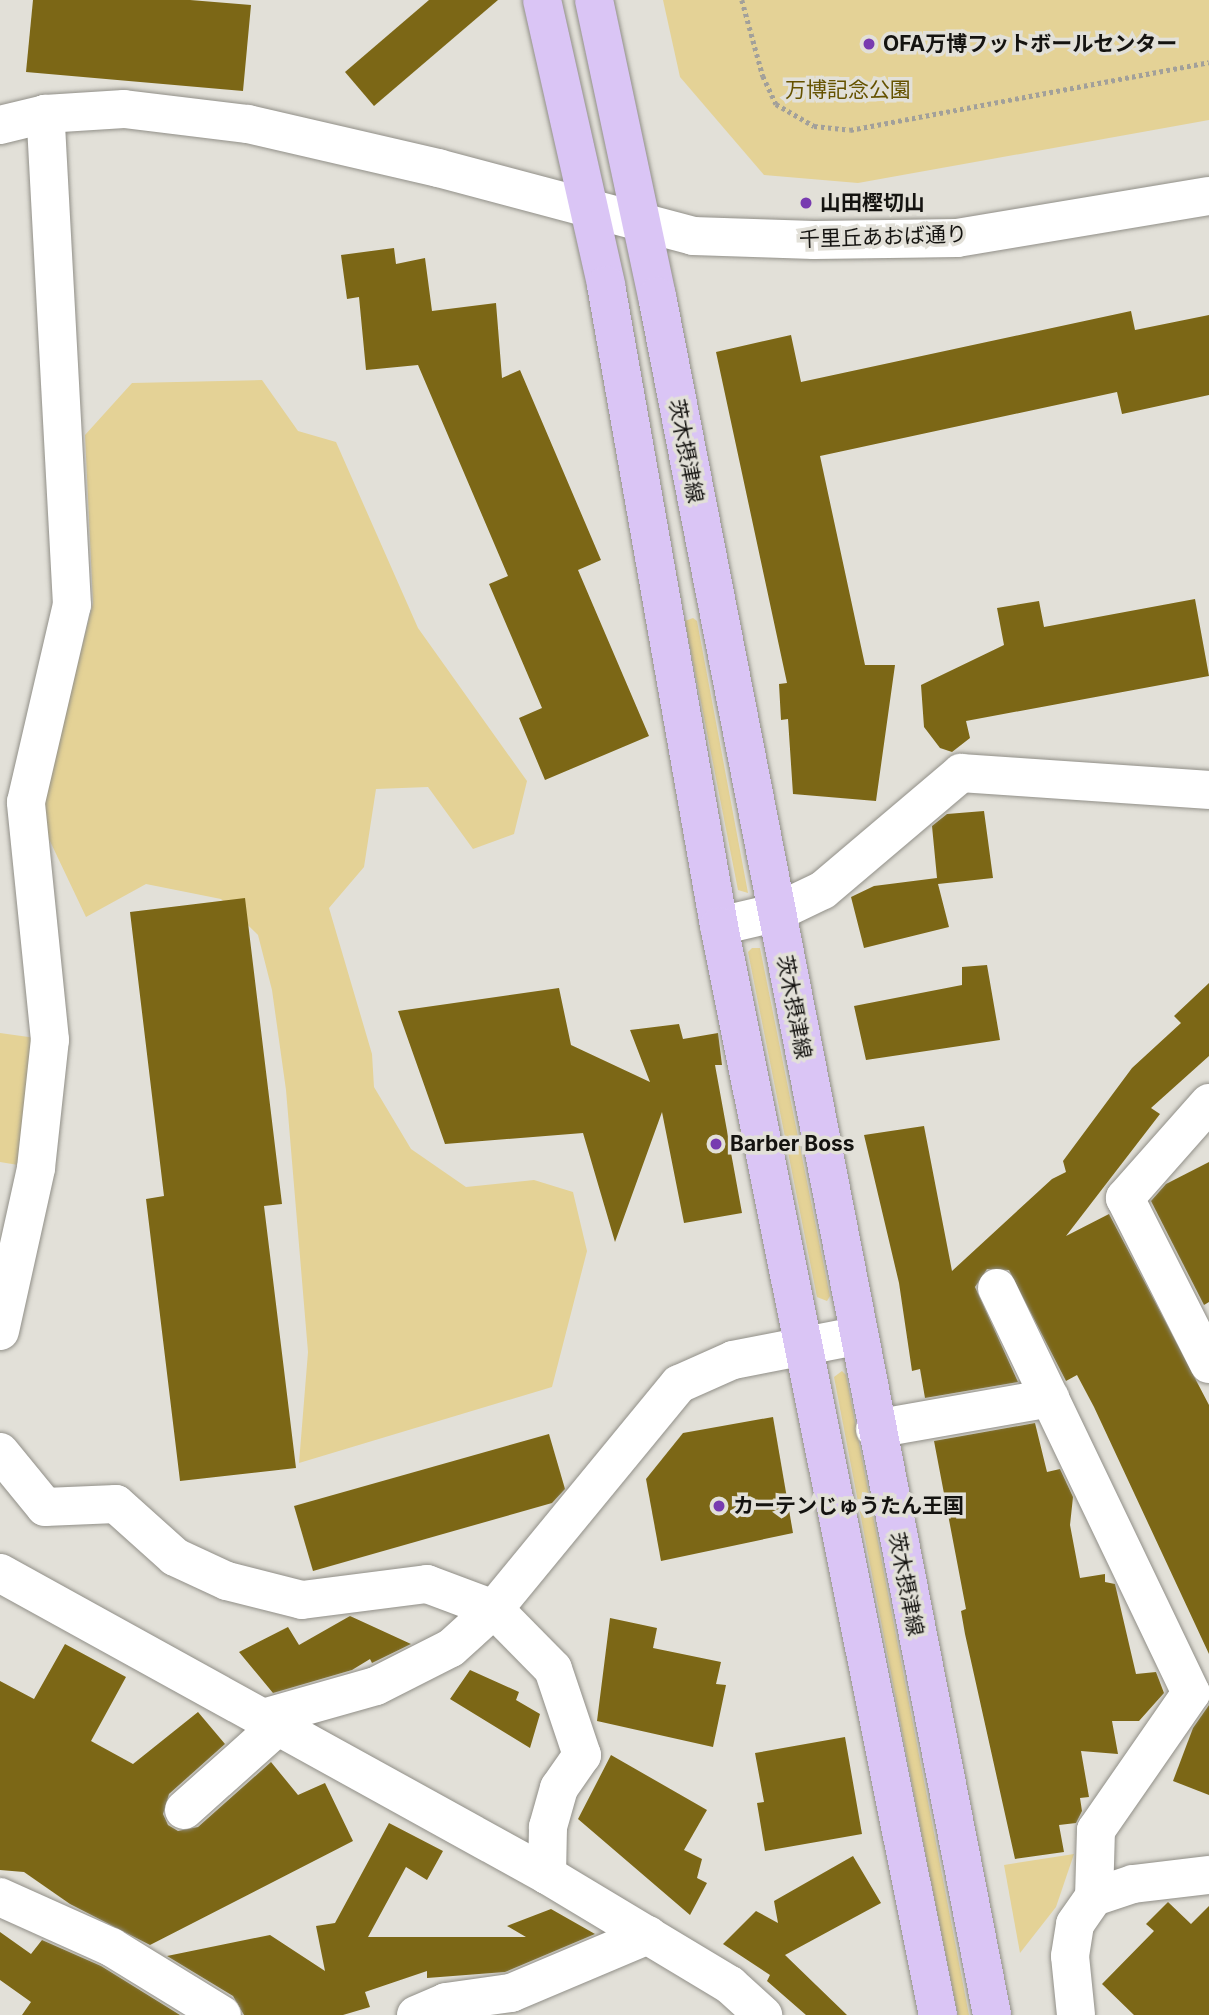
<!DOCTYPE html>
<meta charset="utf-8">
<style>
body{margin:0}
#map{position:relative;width:1209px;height:2015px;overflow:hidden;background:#e2e0d8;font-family:Inter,"Noto Sans JP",sans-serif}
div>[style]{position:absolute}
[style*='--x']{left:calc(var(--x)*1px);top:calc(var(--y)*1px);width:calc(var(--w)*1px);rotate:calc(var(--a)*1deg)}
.green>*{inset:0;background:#e4d296}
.building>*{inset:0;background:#7c6716}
.path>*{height:4.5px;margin-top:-2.25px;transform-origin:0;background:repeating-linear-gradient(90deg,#a2a09a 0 3.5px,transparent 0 7px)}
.roads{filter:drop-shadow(0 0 2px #918f88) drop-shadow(0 0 2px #918f88)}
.minor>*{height:38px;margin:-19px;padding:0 19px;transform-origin:19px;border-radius:19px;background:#fff}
.major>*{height:38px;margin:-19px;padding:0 19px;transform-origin:19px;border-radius:19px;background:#dac5f5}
.dots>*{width:19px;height:19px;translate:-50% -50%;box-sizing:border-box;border:4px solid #e2e0d8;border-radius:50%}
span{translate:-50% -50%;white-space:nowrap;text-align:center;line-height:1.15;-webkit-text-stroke:7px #e2e0d8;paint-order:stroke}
.poi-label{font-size:21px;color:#141310;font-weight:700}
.left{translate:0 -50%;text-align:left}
.park-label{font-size:21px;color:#655200}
.street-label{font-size:21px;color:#141310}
</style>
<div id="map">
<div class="green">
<div style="clip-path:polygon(663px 0,1209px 0,1209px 120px,858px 183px,764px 175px,680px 77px)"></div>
<div style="clip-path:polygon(262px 380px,298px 431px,336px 442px,418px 628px,527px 781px,514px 834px,473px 849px,428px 787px,376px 789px,364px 867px,329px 908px,372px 1054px,374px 1087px,411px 1149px,466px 1187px,534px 1180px,573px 1192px,587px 1251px,552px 1387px,299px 1463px,308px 1352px,286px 1090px,272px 990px,258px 935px,221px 899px,146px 884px,86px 917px,39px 818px,93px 603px,85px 435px,132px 383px)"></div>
<div style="clip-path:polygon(693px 618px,697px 621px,748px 893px,738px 890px,685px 621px)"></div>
<div style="clip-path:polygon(752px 948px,760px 948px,830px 1296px,827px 1301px,817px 1297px,748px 952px)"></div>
<div style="clip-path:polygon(0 1033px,50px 1040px,36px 1168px,0 1162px)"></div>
<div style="clip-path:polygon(842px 1371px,846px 1375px,969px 2015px,958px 2015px,929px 1871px,834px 1377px)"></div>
<div style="clip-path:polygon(1074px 1854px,1056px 1907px,1020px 1953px,1004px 1865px)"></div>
</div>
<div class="building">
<div style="clip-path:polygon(33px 0,190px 0,251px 5px,243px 91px,26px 72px)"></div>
<div style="clip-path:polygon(429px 0,498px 0,374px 106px,345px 72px)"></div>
<div style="clip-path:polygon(394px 248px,396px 264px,425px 258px,432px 311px,496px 303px,502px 378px,520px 370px,601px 560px,578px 570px,649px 736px,545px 780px,519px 718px,542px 708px,489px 584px,508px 576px,418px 365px,366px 370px,359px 297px,347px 299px,341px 255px)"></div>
<div style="clip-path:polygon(1131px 311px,1135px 330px,1209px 315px,1209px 395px,1122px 414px,1117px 392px,820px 456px,865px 665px,895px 665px,876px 801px,793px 794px,788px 719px,781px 720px,779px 684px,787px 683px,716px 352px,791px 335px,801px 382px)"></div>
<div style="clip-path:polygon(1195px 599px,1209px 676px,966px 721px,970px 738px,952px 752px,940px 748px,924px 727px,921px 685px,1004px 645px,997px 608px,1039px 601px,1044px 627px)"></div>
<div style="clip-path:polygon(984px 811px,993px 878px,938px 884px,949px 927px,864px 948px,851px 897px,874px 886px,937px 878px,932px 826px,947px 814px)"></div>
<div style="clip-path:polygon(245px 898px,282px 1204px,264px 1206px,296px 1468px,180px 1481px,146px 1199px,164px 1196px,130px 912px)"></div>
<div style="clip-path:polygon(987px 965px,1000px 1040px,866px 1060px,854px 1006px,962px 985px,962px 967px)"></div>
<div style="clip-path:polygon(1209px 983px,1209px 1056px,1151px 1108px,1160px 1114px,1066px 1236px,1109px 1214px,1209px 1405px,1209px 1654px,1094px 1407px,1077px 1375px,1066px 1381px,1009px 1270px,987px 1269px,975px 1287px,1018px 1382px,925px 1398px,920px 1369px,912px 1371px,899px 1283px,864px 1135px,924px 1126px,952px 1271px,1052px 1179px,1066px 1172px,1063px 1161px,1132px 1068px,1181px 1023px,1174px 1016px)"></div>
<div style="clip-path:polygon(559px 988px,571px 1045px,650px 1082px,630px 1030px,679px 1024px,683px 1039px,718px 1033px,722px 1065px,715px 1065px,742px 1213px,684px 1223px,662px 1112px,615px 1242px,583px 1133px,445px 1144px,398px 1011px)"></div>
<div style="clip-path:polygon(1209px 1162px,1209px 1302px,1204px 1305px,1151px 1201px,1166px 1184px)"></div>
<div style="clip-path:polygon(773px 1417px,793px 1533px,661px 1561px,646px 1479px,683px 1433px)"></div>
<div style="clip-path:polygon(1035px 1423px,1047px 1472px,1060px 1469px,1073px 1497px,1070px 1525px,1080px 1578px,1105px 1574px,1105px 1582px,1115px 1584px,1136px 1674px,1156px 1672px,1164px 1693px,1139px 1721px,1112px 1721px,1118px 1754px,1081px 1751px,1089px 1797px,1080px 1798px,1082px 1811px,1076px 1823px,1059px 1825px,1064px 1852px,1015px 1859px,965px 1634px,961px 1611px,966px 1609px,934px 1441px)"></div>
<div style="clip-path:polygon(549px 1434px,565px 1489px,552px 1503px,313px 1571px,294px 1506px)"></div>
<div style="clip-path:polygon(350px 1616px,411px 1644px,372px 1663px,370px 1659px,352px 1670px,273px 1693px,239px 1652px,288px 1627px,299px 1645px)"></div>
<div style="clip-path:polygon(610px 1618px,657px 1628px,653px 1648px,721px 1662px,716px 1684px,726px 1685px,713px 1747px,597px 1721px)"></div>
<div style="clip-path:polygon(65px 1644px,126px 1677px,91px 1741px,133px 1764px,198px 1712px,225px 1744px,169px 1794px,163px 1814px,168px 1825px,178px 1831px,198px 1827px,271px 1762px,298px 1795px,325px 1783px,353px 1841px,150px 1945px,70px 1904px,24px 1872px,0 1870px,0 1681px,34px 1699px)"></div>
<div style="clip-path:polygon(470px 1670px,519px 1692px,516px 1700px,540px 1714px,530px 1748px,450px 1699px)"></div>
<div style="clip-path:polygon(1209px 1705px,1209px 1795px,1173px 1781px,1193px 1728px)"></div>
<div style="clip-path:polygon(845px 1737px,862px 1834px,765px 1851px,757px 1803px,764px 1802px,755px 1753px)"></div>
<div style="clip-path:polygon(611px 1755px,707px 1810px,684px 1850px,702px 1859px,697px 1878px,707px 1883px,690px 1915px,578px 1819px)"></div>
<div style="clip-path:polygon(389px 1823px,443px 1851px,427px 1880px,406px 1867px,368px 1937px,526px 1937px,507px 1926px,551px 1909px,595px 1934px,505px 1972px,427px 1978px,427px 1971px,365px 1992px,370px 2007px,343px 2015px,244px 2015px,233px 1996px,167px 1956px,270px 1935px,325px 1971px,316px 1926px,335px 1923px)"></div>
<div style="clip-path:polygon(853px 1856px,881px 1903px,785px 1955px,847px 2015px,806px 2015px,767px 1981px,770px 1975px,723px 1944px,756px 1911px,778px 1923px,774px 1901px)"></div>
<div style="clip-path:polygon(1168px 1902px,1191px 1924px,1209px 1906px,1209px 2015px,1134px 2015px,1102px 1984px,1154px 1931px,1146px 1924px)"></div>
<div style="clip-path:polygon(0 1932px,31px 1954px,42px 1940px,101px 1966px,180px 2015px,22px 2015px,31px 2002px,0 1980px)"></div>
</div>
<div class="path">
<div style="--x:742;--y:0;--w:79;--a:74.6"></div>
<div style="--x:763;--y:76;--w:31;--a:65"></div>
<div style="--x:776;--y:104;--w:44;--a:30.1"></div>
<div style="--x:814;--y:126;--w:36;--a:6"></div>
<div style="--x:850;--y:130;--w:365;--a:-10.7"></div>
</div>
<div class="roads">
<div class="minor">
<div style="--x:0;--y:125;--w:46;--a:-13.7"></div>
<div style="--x:45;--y:114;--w:79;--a:-3.6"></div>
<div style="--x:124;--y:109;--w:125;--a:6.9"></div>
<div style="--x:248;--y:124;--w:195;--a:13"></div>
<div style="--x:438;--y:168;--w:264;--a:14.9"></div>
<div style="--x:693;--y:236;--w:121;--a:1.9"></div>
<div style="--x:814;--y:240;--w:143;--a:-0.8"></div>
<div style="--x:957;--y:238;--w:255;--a:-9.5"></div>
<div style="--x:719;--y:926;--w:57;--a:-13.1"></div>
<div style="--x:775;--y:913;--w:53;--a:-25.6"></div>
<div style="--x:823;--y:890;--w:181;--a:-40.3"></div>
<div style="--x:961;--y:773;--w:249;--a:3.9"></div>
<div style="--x:1209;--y:1103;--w:127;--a:131.5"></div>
<div style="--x:1125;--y:1198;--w:186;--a:63.2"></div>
<div style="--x:997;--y:1288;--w:449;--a:64.4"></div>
<div style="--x:1191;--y:1693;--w:167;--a:124.7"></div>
<div style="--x:1096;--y:1830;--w:67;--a:91.7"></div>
<div style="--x:0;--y:1331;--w:167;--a:-77.5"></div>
<div style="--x:36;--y:1168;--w:129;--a:-83.8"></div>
<div style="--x:50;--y:1040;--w:239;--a:-95.8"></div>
<div style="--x:26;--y:802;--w:202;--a:-76.9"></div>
<div style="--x:72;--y:605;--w:492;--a:-93.1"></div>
<div style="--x:875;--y:1429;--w:178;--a:-10"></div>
<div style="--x:0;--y:1452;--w:71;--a:50.7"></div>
<div style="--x:45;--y:1507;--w:71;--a:-2.4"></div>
<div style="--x:116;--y:1504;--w:79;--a:41.9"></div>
<div style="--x:175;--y:1557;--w:57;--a:24.8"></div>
<div style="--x:227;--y:1581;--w:77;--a:14.2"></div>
<div style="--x:302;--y:1600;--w:126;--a:-7.3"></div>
<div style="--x:427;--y:1584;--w:72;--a:20.5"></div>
<div style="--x:494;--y:1609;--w:84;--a:45.5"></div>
<div style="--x:553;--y:1669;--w:91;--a:71.4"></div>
<div style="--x:582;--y:1755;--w:40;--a:124.9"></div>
<div style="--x:559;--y:1788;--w:41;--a:105.8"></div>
<div style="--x:548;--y:1827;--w:48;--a:91.2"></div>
<div style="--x:0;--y:1573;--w:625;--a:28.9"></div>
<div style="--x:547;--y:1875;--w:214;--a:31"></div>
<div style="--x:730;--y:1985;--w:45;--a:42.3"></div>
<div style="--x:263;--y:1718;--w:117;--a:-15.8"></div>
<div style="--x:376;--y:1686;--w:84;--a:-26.9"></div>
<div style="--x:451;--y:1648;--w:58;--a:-42.2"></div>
<div style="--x:494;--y:1609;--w:291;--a:-50.6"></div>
<div style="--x:679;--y:1384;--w:59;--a:-24"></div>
<div style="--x:733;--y:1360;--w:126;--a:-11"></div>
<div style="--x:184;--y:1810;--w:126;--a:-41.8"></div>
<div style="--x:0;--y:1897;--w:122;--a:24.2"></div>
<div style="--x:111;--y:1947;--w:130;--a:31.5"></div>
<div style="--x:416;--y:2015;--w:33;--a:-23"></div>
<div style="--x:446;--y:2002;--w:66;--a:-7.9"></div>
<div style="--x:511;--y:1993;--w:149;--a:-22.9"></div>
<div style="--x:1076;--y:2015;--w:59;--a:-95.8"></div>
<div style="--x:1070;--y:1956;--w:32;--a:-81"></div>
<div style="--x:1075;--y:1924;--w:33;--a:-55"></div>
<div style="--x:1094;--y:1897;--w:41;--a:-18.4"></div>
<div style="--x:1133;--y:1884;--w:77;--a:-6.8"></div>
</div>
<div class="major">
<div style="--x:542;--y:0;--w:292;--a:77.3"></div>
<div style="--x:606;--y:285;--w:651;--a:80"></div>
<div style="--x:719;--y:926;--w:1111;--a:78.63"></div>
<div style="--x:594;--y:0;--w:303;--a:78"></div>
<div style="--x:657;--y:296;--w:1751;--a:78.97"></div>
</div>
</div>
<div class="dots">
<div style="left:869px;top:44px;background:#783bb0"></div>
<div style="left:806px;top:203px;background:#783bb0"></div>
<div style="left:716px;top:1144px;background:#783bb0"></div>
<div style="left:719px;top:1506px;background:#783bb0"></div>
</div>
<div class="poi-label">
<span class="left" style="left:883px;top:44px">OFA万博フットボールセンター</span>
<span class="left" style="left:820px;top:203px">山田樫切山</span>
<span class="left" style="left:730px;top:1144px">Barber Boss</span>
<span class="left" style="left:733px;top:1506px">カーテンじゅうたん王国</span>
</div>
<div class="park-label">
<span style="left:848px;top:90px">万博記念公園</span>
</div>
<div class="street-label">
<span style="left:883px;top:237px;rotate:-2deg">千里丘あおば通り</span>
<span style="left:686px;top:451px;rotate:79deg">茨木摂津線</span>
<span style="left:794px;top:1007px;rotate:79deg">茨木摂津線</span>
<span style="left:906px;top:1584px;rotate:79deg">茨木摂津線</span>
</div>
</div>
